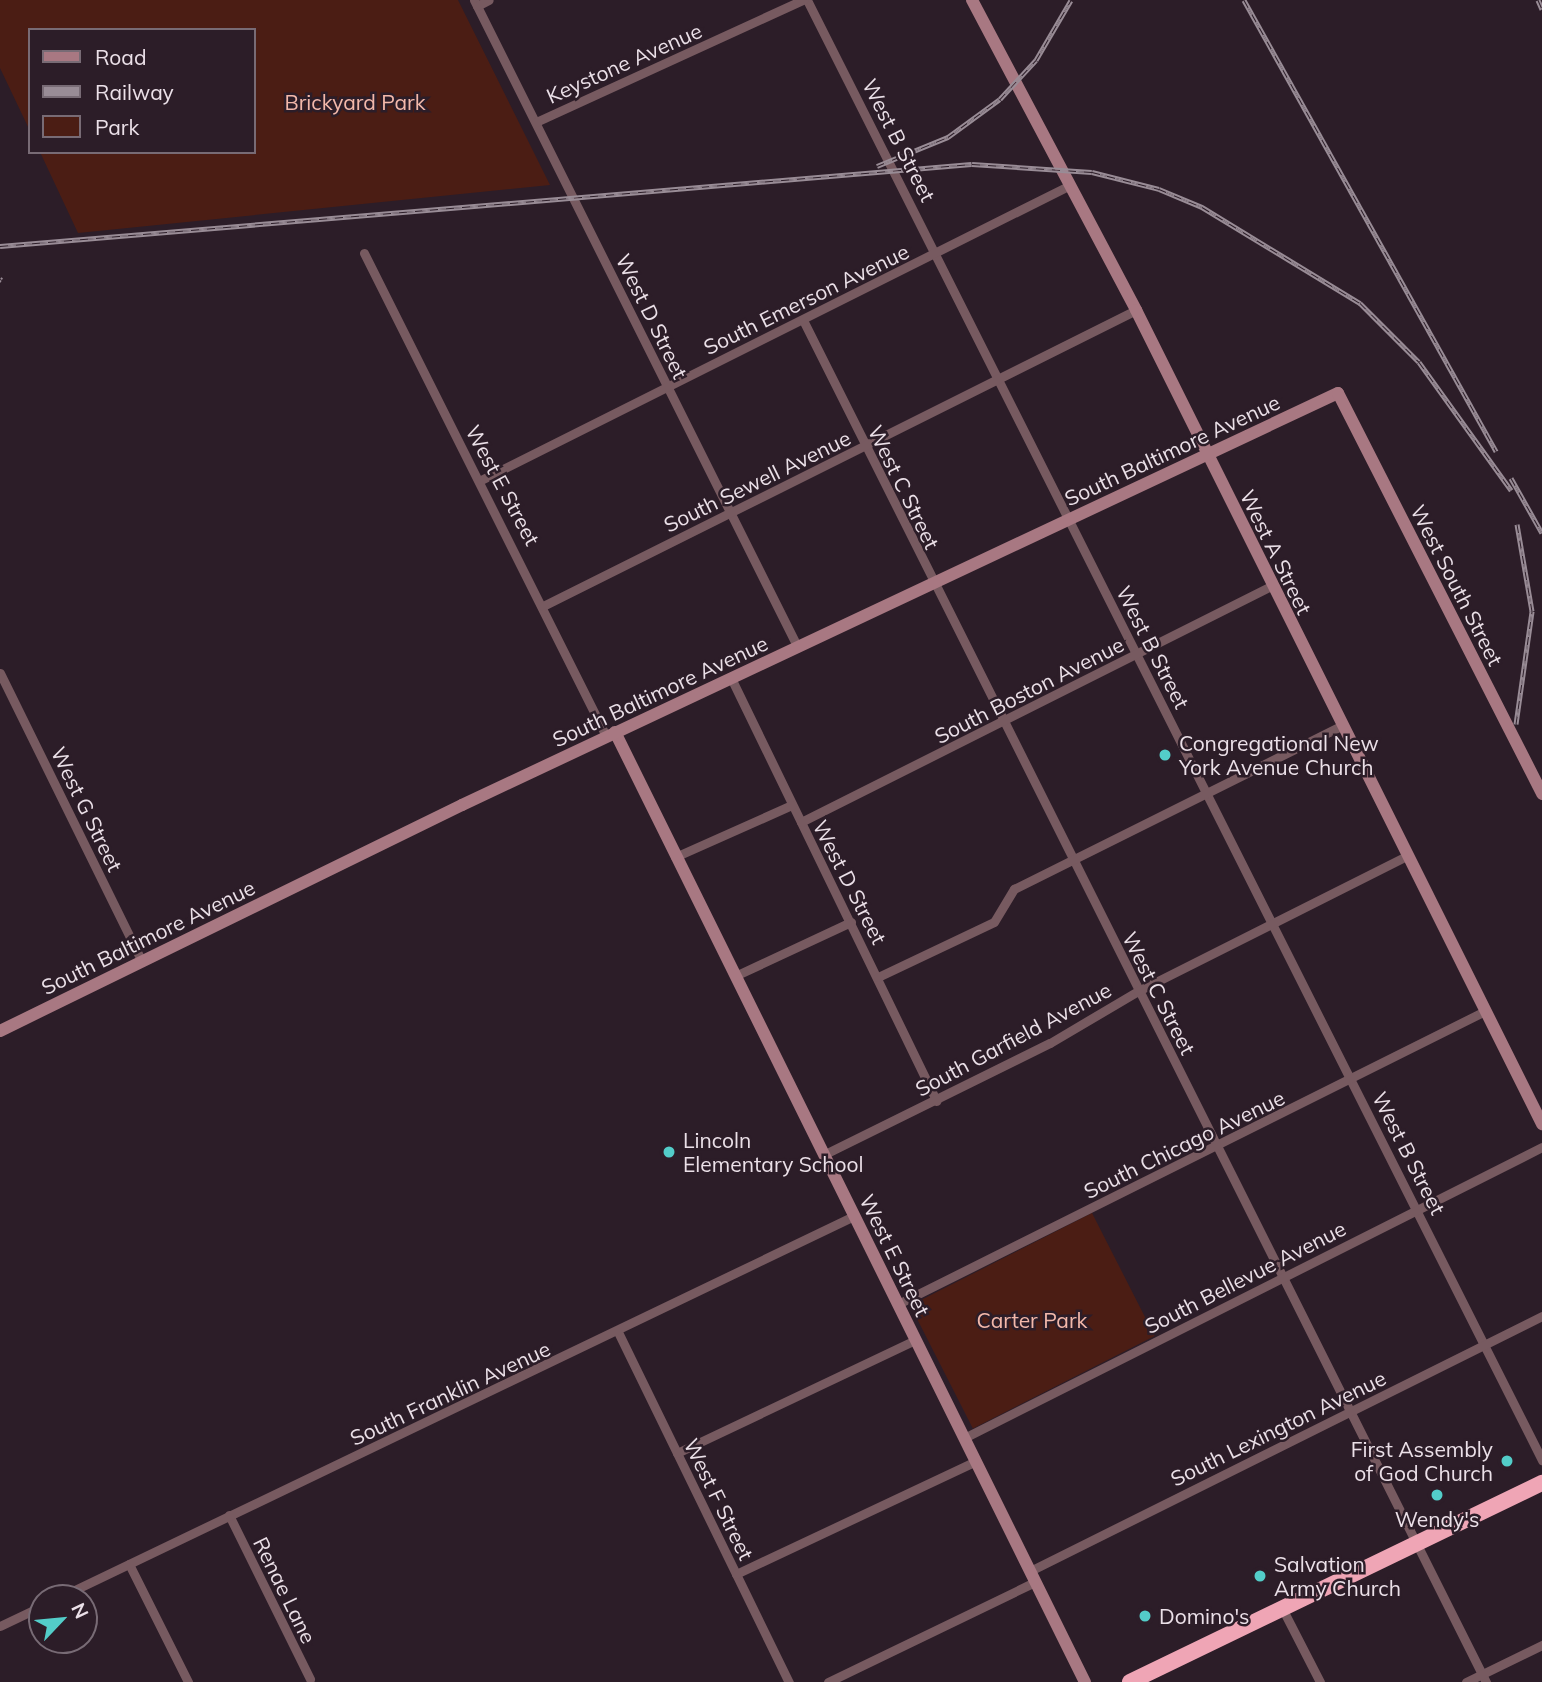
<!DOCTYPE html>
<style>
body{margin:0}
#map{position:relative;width:1542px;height:1682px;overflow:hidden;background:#2c1d28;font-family:Mulish,sans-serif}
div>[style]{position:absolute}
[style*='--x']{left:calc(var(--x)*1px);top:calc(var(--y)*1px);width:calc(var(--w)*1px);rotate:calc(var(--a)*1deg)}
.green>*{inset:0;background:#4b1d14;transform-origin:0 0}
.street>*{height:9px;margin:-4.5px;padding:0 4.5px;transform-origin:4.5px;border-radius:4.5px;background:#775a60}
.secondary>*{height:12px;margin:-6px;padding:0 6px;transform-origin:6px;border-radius:6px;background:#a87882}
.highway>*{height:16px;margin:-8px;padding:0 8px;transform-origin:8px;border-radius:8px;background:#efa5b5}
.rail>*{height:5px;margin-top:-2.5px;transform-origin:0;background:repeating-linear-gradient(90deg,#2c1d28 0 8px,#998c96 0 16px);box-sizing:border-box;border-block:2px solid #998c96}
.dots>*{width:19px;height:19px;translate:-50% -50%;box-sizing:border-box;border:4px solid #2c1d28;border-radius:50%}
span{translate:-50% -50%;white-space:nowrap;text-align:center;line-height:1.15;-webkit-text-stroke:5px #2c1d28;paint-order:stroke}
.street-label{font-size:21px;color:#ebe0e8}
.park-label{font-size:21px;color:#f3b8aa}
.poi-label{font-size:21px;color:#ebe0e8}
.left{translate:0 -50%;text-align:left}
.right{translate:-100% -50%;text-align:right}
.legend{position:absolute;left:28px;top:28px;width:228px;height:126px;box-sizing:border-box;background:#2c1d28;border:2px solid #786b75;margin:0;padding:9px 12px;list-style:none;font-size:21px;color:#ebe0e8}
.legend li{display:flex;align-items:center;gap:14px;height:35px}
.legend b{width:35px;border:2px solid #786b75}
.north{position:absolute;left:28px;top:1584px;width:70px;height:70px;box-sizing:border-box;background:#2c1d28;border:2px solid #786b75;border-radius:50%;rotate:64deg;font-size:19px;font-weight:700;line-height:28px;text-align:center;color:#ebe0e8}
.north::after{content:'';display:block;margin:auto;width:24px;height:32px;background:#53cdc9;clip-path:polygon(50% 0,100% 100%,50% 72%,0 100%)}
</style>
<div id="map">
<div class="green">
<div style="clip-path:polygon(0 0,458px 0,550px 185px,78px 233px,40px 152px,254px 152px,254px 30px,30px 30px,30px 131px,0 68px)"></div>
<div style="left:1092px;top:1213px;width:138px;height:204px;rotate:63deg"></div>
</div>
<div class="street">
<div style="--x:474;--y:0;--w:724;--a:63.43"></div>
<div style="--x:807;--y:0;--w:1635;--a:63.28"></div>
<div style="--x:477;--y:6;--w:13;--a:-27"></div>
<div style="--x:536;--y:122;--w:294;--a:-24.6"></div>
<div style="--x:364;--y:253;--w:540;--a:63.39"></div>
<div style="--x:803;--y:320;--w:1524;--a:63.37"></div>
<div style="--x:481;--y:480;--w:659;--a:-26.6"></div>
<div style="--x:543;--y:606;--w:663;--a:-26.53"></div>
<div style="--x:0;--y:673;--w:322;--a:63.8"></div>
<div style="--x:732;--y:680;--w:468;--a:64.1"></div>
<div style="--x:801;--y:822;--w:526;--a:-26.66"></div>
<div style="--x:675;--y:857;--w:128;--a:-24"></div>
<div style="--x:735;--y:976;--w:128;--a:-25"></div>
<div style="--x:878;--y:977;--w:128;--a:-25.4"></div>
<div style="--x:994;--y:922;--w:39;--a:-59"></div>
<div style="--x:1014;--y:889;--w:365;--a:-26.5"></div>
<div style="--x:823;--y:1155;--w:253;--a:-26.3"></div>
<div style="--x:1050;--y:1043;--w:102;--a:-30.6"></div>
<div style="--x:1138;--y:991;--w:300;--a:-26.7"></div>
<div style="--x:898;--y:1304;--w:656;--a:-26.53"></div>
<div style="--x:618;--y:1332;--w:390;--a:64"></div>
<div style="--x:964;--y:1438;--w:647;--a:-26.72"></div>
<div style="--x:677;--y:1453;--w:263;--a:-25.4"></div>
<div style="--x:229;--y:1515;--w:183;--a:63.7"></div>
<div style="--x:129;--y:1564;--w:132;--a:63.4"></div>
<div style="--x:1030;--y:1571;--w:572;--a:-26.48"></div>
<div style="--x:736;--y:1574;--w:265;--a:-25.2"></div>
<div style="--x:58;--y:1598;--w:883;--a:-25.64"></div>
<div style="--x:1282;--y:1608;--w:83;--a:62.8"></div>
<div style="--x:0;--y:1626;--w:47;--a:-25.5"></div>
<div style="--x:828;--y:1682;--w:230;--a:-25.8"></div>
<div style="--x:1466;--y:1682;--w:85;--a:-26"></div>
</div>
<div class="secondary">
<div style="--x:972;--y:0;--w:351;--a:62.1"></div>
<div style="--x:1136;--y:310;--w:910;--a:63.49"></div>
<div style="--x:615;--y:732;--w:1060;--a:63.68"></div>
<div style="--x:0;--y:1031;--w:514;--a:-26.07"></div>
<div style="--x:462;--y:805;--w:968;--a:-25.19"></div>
<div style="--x:1338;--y:393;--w:450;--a:63"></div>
</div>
<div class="highway">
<div style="--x:1130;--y:1682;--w:458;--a:-25.8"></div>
</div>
<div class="rail">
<div style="--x:1244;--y:0;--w:517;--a:60.81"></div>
<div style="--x:1538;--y:0;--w:10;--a:66"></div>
<div style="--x:877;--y:166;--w:77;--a:-22.2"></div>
<div style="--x:948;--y:137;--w:64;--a:-36.2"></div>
<div style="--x:1000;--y:99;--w:53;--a:-47.3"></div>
<div style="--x:1036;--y:60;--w:69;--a:-59.7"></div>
<div style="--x:0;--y:246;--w:975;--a:-4.82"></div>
<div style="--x:972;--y:164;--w:120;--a:3.8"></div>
<div style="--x:1092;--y:172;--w:69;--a:14.2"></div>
<div style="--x:1159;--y:189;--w:47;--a:22.7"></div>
<div style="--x:1202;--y:207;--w:185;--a:31.3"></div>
<div style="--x:1360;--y:303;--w:83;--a:45"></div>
<div style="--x:1419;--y:362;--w:158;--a:54.3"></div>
<div style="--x:0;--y:279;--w:2;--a:27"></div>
<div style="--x:1511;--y:478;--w:63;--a:60.6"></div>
<div style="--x:1516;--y:724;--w:114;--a:-81.9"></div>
<div style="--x:1532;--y:611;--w:88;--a:-99.8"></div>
</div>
<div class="dots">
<div style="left:1165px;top:755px;background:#53cdc9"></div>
<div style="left:669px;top:1152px;background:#53cdc9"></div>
<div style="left:1507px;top:1461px;background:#53cdc9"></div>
<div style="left:1437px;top:1495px;background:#53cdc9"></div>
<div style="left:1260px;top:1576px;background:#53cdc9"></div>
<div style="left:1145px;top:1616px;background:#53cdc9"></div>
</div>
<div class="street-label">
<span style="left:624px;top:63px;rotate:-24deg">Keystone Avenue</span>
<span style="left:899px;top:140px;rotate:63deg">West B Street</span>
<span style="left:806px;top:299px;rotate:-26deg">South Emerson Avenue</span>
<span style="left:652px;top:316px;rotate:64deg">West D Street</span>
<span style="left:1172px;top:450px;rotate:-25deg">South Baltimore Avenue</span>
<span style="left:757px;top:481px;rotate:-26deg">South Sewell Avenue</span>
<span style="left:503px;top:485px;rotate:62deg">West E Street</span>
<span style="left:904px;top:487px;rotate:64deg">West C Street</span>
<span style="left:1276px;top:552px;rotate:64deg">West A Street</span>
<span style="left:1457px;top:585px;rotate:63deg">West South Street</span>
<span style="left:1153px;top:647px;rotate:63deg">West B Street</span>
<span style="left:1029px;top:690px;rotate:-27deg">South Boston Avenue</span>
<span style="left:660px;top:691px;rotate:-25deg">South Baltimore Avenue</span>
<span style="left:87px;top:809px;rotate:64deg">West G Street</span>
<span style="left:850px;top:882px;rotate:63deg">West D Street</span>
<span style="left:148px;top:937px;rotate:-26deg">South Baltimore Avenue</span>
<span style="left:1159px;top:993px;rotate:63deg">West C Street</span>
<span style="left:1013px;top:1039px;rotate:-28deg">South Garfield Avenue</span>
<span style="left:1184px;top:1144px;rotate:-26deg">South Chicago Avenue</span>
<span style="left:1409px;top:1153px;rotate:63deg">West B Street</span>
<span style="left:895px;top:1255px;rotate:64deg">West E Street</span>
<span style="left:1245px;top:1277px;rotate:-27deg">South Bellevue Avenue</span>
<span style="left:450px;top:1393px;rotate:-25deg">South Franklin Avenue</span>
<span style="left:1278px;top:1428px;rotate:-26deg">South Lexington Avenue</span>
<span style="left:719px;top:1499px;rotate:64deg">West F Street</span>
<span style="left:285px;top:1590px;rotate:64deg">Renae Lane</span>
</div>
<div class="park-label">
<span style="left:355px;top:102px">Brickyard Park</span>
<span style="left:1032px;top:1320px">Carter Park</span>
</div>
<div class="poi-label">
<span class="left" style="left:1179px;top:755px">Congregational New<br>York Avenue Church</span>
<span class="left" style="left:683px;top:1152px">Lincoln<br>Elementary School</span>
<span class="right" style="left:1493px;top:1461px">First Assembly<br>of God Church</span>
<span style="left:1437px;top:1519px">Wendy's</span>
<span class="left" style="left:1274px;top:1576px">Salvation<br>Army Church</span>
<span class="left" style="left:1159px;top:1616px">Domino's</span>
</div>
<ul class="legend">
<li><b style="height:9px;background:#a87882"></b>Road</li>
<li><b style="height:9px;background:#998c96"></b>Railway</li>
<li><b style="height:19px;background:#4b1d14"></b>Park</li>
</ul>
<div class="north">N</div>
</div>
